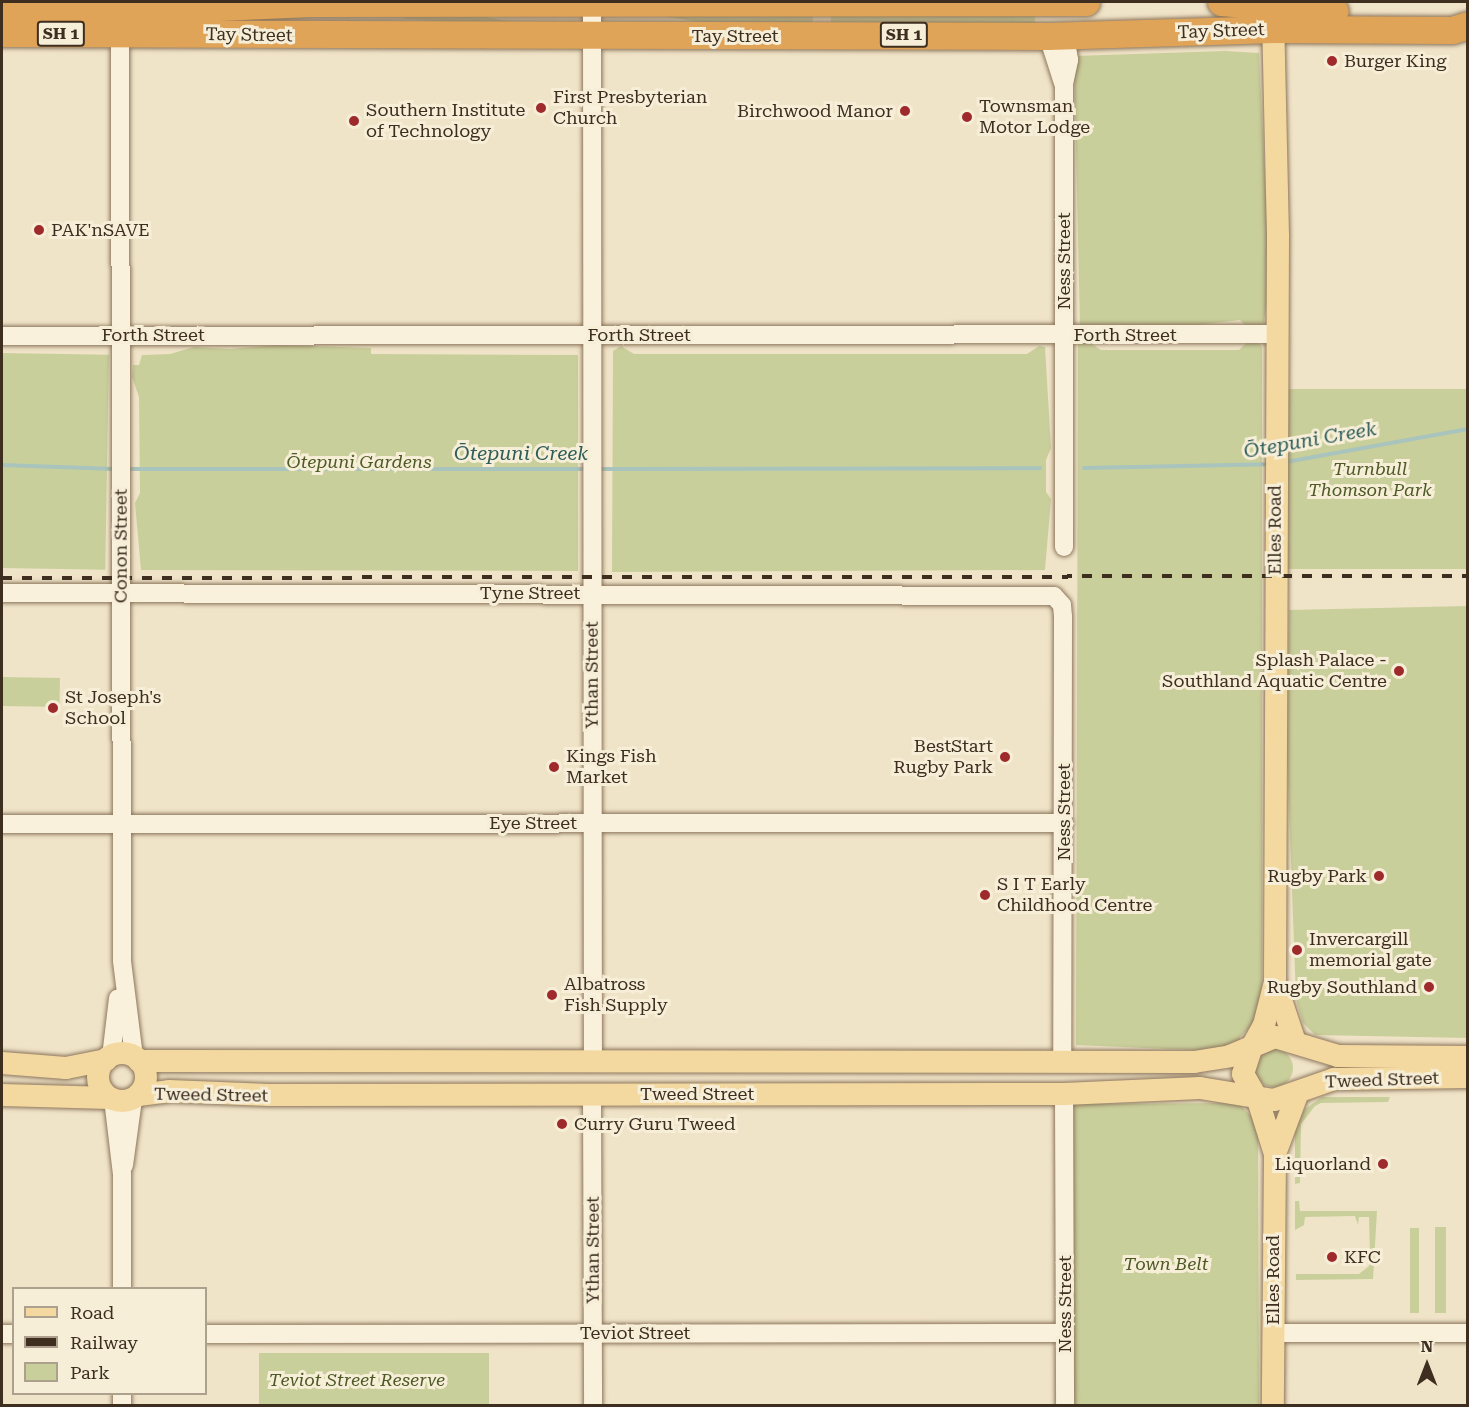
<!DOCTYPE html>
<meta charset="utf-8">
<style>
body{margin:0}
#map{position:relative;width:1469px;height:1407px;overflow:hidden;background:#f0e4c8;font-family:"Roboto Serif",serif}
div>[style]{position:absolute}
[style*='--x']{left:calc(var(--x)*1px);top:calc(var(--y)*1px);width:calc(var(--w)*1px);rotate:calc(var(--a)*1deg)}
.green>*{inset:0;background:#c9cf9b;transform-origin:0 0}
.round{border-radius:50%}
.stream>*{height:4px;margin:-2px;padding:0 2px;transform-origin:2px;border-radius:2px;background:#a9c4bc}
.roads{filter:drop-shadow(0 0 2px #8d765c) drop-shadow(0 0 2px #8d765c)}
.minor>*{height:18px;margin:-9px;padding:0 9px;transform-origin:9px;border-radius:9px;background:#faf1dc}
.major>*{height:22px;margin:-11px;padding:0 11px;transform-origin:11px;border-radius:11px;background:#f3d9a0}
.major>.ring{margin:-11px;padding:0;box-sizing:content-box;background:none;border:22px solid #f3d9a0;border-radius:50%}
.highway>*{height:27px;margin:-13.5px;padding:0 13.5px;transform-origin:13.5px;border-radius:13.5px;background:#e0a458}
.rail>*{height:4px;margin-top:-2px;transform-origin:0;background:repeating-linear-gradient(90deg,#3d2e20 0 10px,transparent 0 20px)}
.dots>*{width:16px;height:16px;translate:-50% -50%;box-sizing:border-box;border:3px solid #f7eed8;border-radius:50%}
span{translate:-50% -50%;white-space:nowrap;text-align:center;line-height:1.15;-webkit-text-stroke:6px #f7eed8;paint-order:stroke}
.shield-label span{padding:2px 4px;background:#f7eed8;border:2px solid;border-radius:4px;-webkit-text-stroke-width:0}
.shield-label{font-size:16px;color:#3d2e20;font-weight:700}
.street-label{font-size:18px;color:#3d2e20}
.poi-label{font-size:18px;color:#3d2e20}
.left{translate:0 -50%;text-align:left}
.right{translate:-100% -50%;text-align:right}
.park-label{font-size:18px;color:#4d5a26;font-style:italic}
.water-label{font-size:20px;color:#2f5d5a;font-style:italic}
.frame{position:absolute;inset:0;border:3px solid #3d2e20;pointer-events:none}
.legend{position:absolute;left:12px;top:1287px;width:195px;height:108px;box-sizing:border-box;background:#f7eed8;border:2px solid #ada18e;margin:0;padding:8px 10px;list-style:none;font-size:18px;color:#3d2e20}
.legend li{display:flex;align-items:center;gap:12px;height:30px}
.legend b{width:30px;border:2px solid #ada18e}
.north{position:absolute;left:1397px;top:1335px;width:60px;height:60px;-webkit-text-stroke:4px #f7eed8;paint-order:stroke;rotate:0deg;font-size:16px;font-weight:700;line-height:24px;text-align:center;color:#3d2e20}
.north::after{content:'';display:block;margin:auto;width:21px;height:27px;background:#3d2e20;clip-path:polygon(50% 0,100% 100%,50% 72%,0 100%)}
</style>
<div id="map">
<div class="green">
<div style="clip-path:polygon(465px 13px,540px 27px,404px 19px,404px 15px)"></div>
<div style="clip-path:polygon(643px 13px,812px 15px,813px 18px,812px 24px,736px 28px)"></div>
<div style="clip-path:polygon(831px 15px,1029px 15px,1035px 16px,1035px 28px,831px 23px)"></div>
<div style="clip-path:polygon(1225px 51px,1259px 53px,1270px 284px,1263px 326px,1247px 328px,1240px 320px,1190px 326px,1080px 327px,1074px 56px)"></div>
<div style="clip-path:polygon(1086px 340px,1101px 350px,1239px 350px,1247px 342px,1258px 342px,1262px 347px,1262px 998px,1255px 1023px,1240px 1037px,1239px 1046px,1215px 1051px,1076px 1045px,1078px 344px)"></div>
<div style="clip-path:polygon(277px 345px,371px 348px,371px 354px,578px 355px,578px 571px,141px 570px,135px 503px,140px 493px,139px 397px,132px 377px,133px 365px,139px 365px,142px 355px,170px 354px,194px 347px,230px 349px)"></div>
<div style="clip-path:polygon(621px 346px,634px 354px,1027px 354px,1039px 346px,1045px 347px,1051px 448px,1046px 460px,1046px 492px,1051px 499px,1045px 570px,612px 572px,613px 351px)"></div>
<div style="left:2px;top:353px;width:107px;height:215px;rotate:1deg"></div>
<div style="left:1467px;top:389px;width:180px;height:187px;rotate:90deg"></div>
<div style="clip-path:polygon(1467px 606px,1467px 1038px,1315px 1035px,1303px 1023px,1296px 999px,1287px 753px,1289px 610px)"></div>
<div style="left:2px;top:677px;width:58px;height:29px;rotate:1deg"></div>
<div class="round" style="left:1255px;top:1049px;width:38px;height:38px"></div>
<div style="clip-path:polygon(1322px 1097px,1390px 1097px,1388px 1102px,1321px 1103px,1315px 1106px,1301px 1124px,1300px 1183px,1295px 1184px,1295px 1127px,1305px 1109px)"></div>
<div style="clip-path:polygon(1238px 1103px,1258px 1123px,1259px 1405px,1074px 1406px,1074px 1104px)"></div>
<div style="clip-path:polygon(1295px 1201px,1299px 1201px,1300px 1211px,1377px 1211px,1373px 1279px,1296px 1280px,1296px 1274px,1359px 1274px,1369px 1266px,1370px 1257px,1369px 1217px,1359px 1217px,1358px 1225px,1355px 1216px,1305px 1217px,1304px 1225px,1295px 1230px)"></div>
<div style="left:1435px;top:1227px;width:11px;height:86px"></div>
<div style="left:1410px;top:1228px;width:9px;height:85px"></div>
<div style="left:489px;top:1353px;width:52px;height:230px;rotate:90deg"></div>
</div>
<div class="stream">
<div style="--x:1286;--y:462;--w:185;--a:-10.3"></div>
<div style="--x:2;--y:465;--w:113;--a:2"></div>
<div style="--x:1084;--y:468;--w:185;--a:-1.2"></div>
<div style="--x:126;--y:469;--w:460;--a:0"></div>
<div style="--x:597;--y:469;--w:443;--a:-0.1"></div>
</div>
<div class="roads">
<div class="minor">
<div style="--x:592;--y:2;--w:1061;--a:89.95"></div>
<div style="--x:120;--y:22;--w:939;--a:89.88"></div>
<div style="--x:122;--y:961;--w:97;--a:82.9"></div>
<div style="--x:1048;--y:36;--w:49;--a:72.3"></div>
<div style="--x:2;--y:336;--w:1275;--a:-0.09"></div>
<div style="--x:1064;--y:547;--w:463;--a:-90"></div>
<div style="--x:1064;--y:84;--w:25;--a:-78"></div>
<div style="--x:1069;--y:60;--w:25;--a:-99"></div>
<div style="--x:2;--y:593;--w:1052;--a:0.16"></div>
<div style="--x:1054;--y:596;--w:12;--a:48"></div>
<div style="--x:1062;--y:605;--w:12;--a:85"></div>
<div style="--x:1063;--y:617;--w:445;--a:90.1"></div>
<div style="--x:2;--y:824;--w:1062;--a:-0.05"></div>
<div style="--x:111;--y:1057;--w:59;--a:-83.2"></div>
<div style="--x:592;--y:1094;--w:312;--a:89.8"></div>
<div style="--x:1064;--y:1094;--w:312;--a:89.8"></div>
<div style="--x:113;--y:1099;--w:76;--a:83.2"></div>
<div style="--x:122;--y:1174;--w:114;--a:90"></div>
<div style="--x:124;--y:1165;--w:67;--a:-82.2"></div>
<div style="--x:1273;--y:1333;--w:195;--a:0"></div>
<div style="--x:2;--y:1334;--w:12;--a:0"></div>
<div style="--x:206;--y:1334;--w:859;--a:-0.07"></div>
<div style="--x:122;--y:1394;--w:12;--a:90"></div>
</div>
<div class="major">
<div style="--x:1275;--y:982;--w:63;--a:71.6"></div>
<div style="--x:1254;--y:1043;--w:21;--a:-61"></div>
<div style="--x:1264;--y:1025;--w:44;--a:-75.7"></div>
<div style="--x:1275;--y:982;--w:746;--a:-89.77"></div>
<div style="--x:1278;--y:236;--w:222;--a:-91.3"></div>
<div style="--x:1252;--y:1046;--w:29;--a:108"></div>
<div style="--x:1243;--y:1074;--w:24;--a:60"></div>
<div class="ring" style="left:98px;top:1053px;width:26px;height:26px"></div>
<div style="--x:139;--y:1061;--w:1055;--a:0.05"></div>
<div style="--x:1194;--y:1062;--w:36;--a:-9"></div>
<div style="--x:1230;--y:1056;--w:49;--a:-22.9"></div>
<div style="--x:1275;--y:1037;--w:66;--a:16.8"></div>
<div style="--x:1338;--y:1056;--w:130;--a:0.4"></div>
<div style="--x:2;--y:1063;--w:64;--a:4.5"></div>
<div style="--x:66;--y:1068;--w:41;--a:-11.3"></div>
<div style="--x:2;--y:1095;--w:108;--a:1.6"></div>
<div style="--x:138;--y:1095;--w:31;--a:-7"></div>
<div style="--x:169;--y:1091;--w:100;--a:2.3"></div>
<div style="--x:269;--y:1095;--w:795;--a:-0.07"></div>
<div style="--x:1064;--y:1094;--w:136;--a:-2.5"></div>
<div style="--x:1200;--y:1088;--w:75;--a:9.2"></div>
<div style="--x:1274;--y:1100;--w:64;--a:-19.3"></div>
<div style="--x:1334;--y:1079;--w:134;--a:-0.9"></div>
<div style="--x:1257;--y:1097;--w:60;--a:72.5"></div>
<div style="--x:1275;--y:1154;--w:252;--a:90.5"></div>
<div style="--x:1275;--y:1154;--w:66;--a:-69.6"></div>
</div>
<div class="highway">
<div style="--x:1221;--y:2;--w:114;--a:4.5"></div>
<div style="--x:2;--y:10;--w:102;--a:1.1"></div>
<div style="--x:104;--y:12;--w:206;--a:-2.5"></div>
<div style="--x:310;--y:3;--w:776;--a:-0.07"></div>
<div style="--x:2;--y:33;--w:1046;--a:0.16"></div>
<div style="--x:1048;--y:36;--w:226;--a:-1.8"></div>
<div style="--x:1274;--y:29;--w:178;--a:0.3"></div>
<div style="--x:1452;--y:30;--w:17;--a:-17"></div>
</div>
</div>
<div class="rail">
<div style="--x:2;--y:578;--w:1466;--a:-0.08"></div>
</div>
<div class="dots">
<div style="left:1332px;top:61px;background:#9e2a2b"></div>
<div style="left:541px;top:108px;background:#9e2a2b"></div>
<div style="left:905px;top:111px;background:#9e2a2b"></div>
<div style="left:967px;top:117px;background:#9e2a2b"></div>
<div style="left:354px;top:121px;background:#9e2a2b"></div>
<div style="left:39px;top:230px;background:#9e2a2b"></div>
<div style="left:1399px;top:671px;background:#9e2a2b"></div>
<div style="left:53px;top:708px;background:#9e2a2b"></div>
<div style="left:1005px;top:757px;background:#9e2a2b"></div>
<div style="left:554px;top:767px;background:#9e2a2b"></div>
<div style="left:1379px;top:876px;background:#9e2a2b"></div>
<div style="left:985px;top:895px;background:#9e2a2b"></div>
<div style="left:1297px;top:950px;background:#9e2a2b"></div>
<div style="left:1429px;top:987px;background:#9e2a2b"></div>
<div style="left:552px;top:995px;background:#9e2a2b"></div>
<div style="left:562px;top:1124px;background:#9e2a2b"></div>
<div style="left:1383px;top:1164px;background:#9e2a2b"></div>
<div style="left:1332px;top:1257px;background:#9e2a2b"></div>
</div>
<div class="shield-label">
<span style="left:61px;top:34px">SH 1</span>
<span style="left:904px;top:35px">SH 1</span>
</div>
<div class="street-label">
<span style="left:1221px;top:31px;rotate:-2deg">Tay Street</span>
<span style="left:249px;top:35px;rotate:1deg">Tay Street</span>
<span style="left:735px;top:36px">Tay Street</span>
<span style="left:1064px;top:261px;rotate:-90deg">Ness Street</span>
<span style="left:153px;top:335px">Forth Street</span>
<span style="left:639px;top:335px">Forth Street</span>
<span style="left:1125px;top:335px">Forth Street</span>
<span style="left:1275px;top:530px;rotate:-90deg">Elles Road</span>
<span style="left:121px;top:546px;rotate:-90deg">Conon Street</span>
<span style="left:530px;top:593px">Tyne Street</span>
<span style="left:592px;top:675px;rotate:-90deg">Ythan Street</span>
<span style="left:1064px;top:812px;rotate:-90deg">Ness Street</span>
<span style="left:533px;top:823px">Eye Street</span>
<span style="left:1382px;top:1080px;rotate:-2deg">Tweed Street</span>
<span style="left:697px;top:1094px">Tweed Street</span>
<span style="left:211px;top:1095px;rotate:1deg">Tweed Street</span>
<span style="left:593px;top:1250px;rotate:-90deg">Ythan Street</span>
<span style="left:1273px;top:1280px;rotate:-90deg">Elles Road</span>
<span style="left:1065px;top:1304px;rotate:-90deg">Ness Street</span>
<span style="left:635px;top:1333px">Teviot Street</span>
</div>
<div class="poi-label">
<span class="left" style="left:1344px;top:61px">Burger King</span>
<span class="left" style="left:553px;top:108px">First Presbyterian<br>Church</span>
<span class="left" style="left:979px;top:117px">Townsman<br>Motor Lodge</span>
<span class="left" style="left:366px;top:121px">Southern Institute<br>of Technology</span>
<span class="right" style="left:893px;top:111px">Birchwood Manor</span>
<span class="left" style="left:51px;top:230px">PAK'nSAVE</span>
<span class="right" style="left:1387px;top:671px">Splash Palace -<br>Southland Aquatic Centre</span>
<span class="left" style="left:65px;top:708px">St Joseph's<br>School</span>
<span class="right" style="left:993px;top:757px">BestStart<br>Rugby Park</span>
<span class="left" style="left:566px;top:767px">Kings Fish<br>Market</span>
<span class="right" style="left:1367px;top:876px">Rugby Park</span>
<span class="left" style="left:997px;top:895px">S I T Early<br>Childhood Centre</span>
<span class="left" style="left:1309px;top:950px">Invercargill<br>memorial gate</span>
<span class="left" style="left:564px;top:995px">Albatross<br>Fish Supply</span>
<span class="right" style="left:1417px;top:987px">Rugby Southland</span>
<span class="left" style="left:574px;top:1124px">Curry Guru Tweed</span>
<span class="right" style="left:1371px;top:1164px">Liquorland</span>
<span class="left" style="left:1344px;top:1257px">KFC</span>
</div>
<div class="park-label">
<span style="left:359px;top:462px">Ōtepuni Gardens</span>
<span style="left:1370px;top:480px">Turnbull<br>Thomson Park</span>
<span style="left:1166px;top:1264px">Town Belt</span>
<span style="left:357px;top:1380px">Teviot Street Reserve</span>
</div>
<div class="water-label">
<span style="left:1310px;top:440px;rotate:-10deg">Ōtepuni Creek</span>
<span style="left:521px;top:453px">Ōtepuni Creek</span>
</div>
<div class="frame"></div>
<ul class="legend">
<li><b style="height:8px;background:#f3d9a0"></b>Road</li>
<li><b style="height:8px;background:#3d2e20"></b>Railway</li>
<li><b style="height:16px;background:#c9cf9b"></b>Park</li>
</ul>
<div class="north">N</div>
</div>
